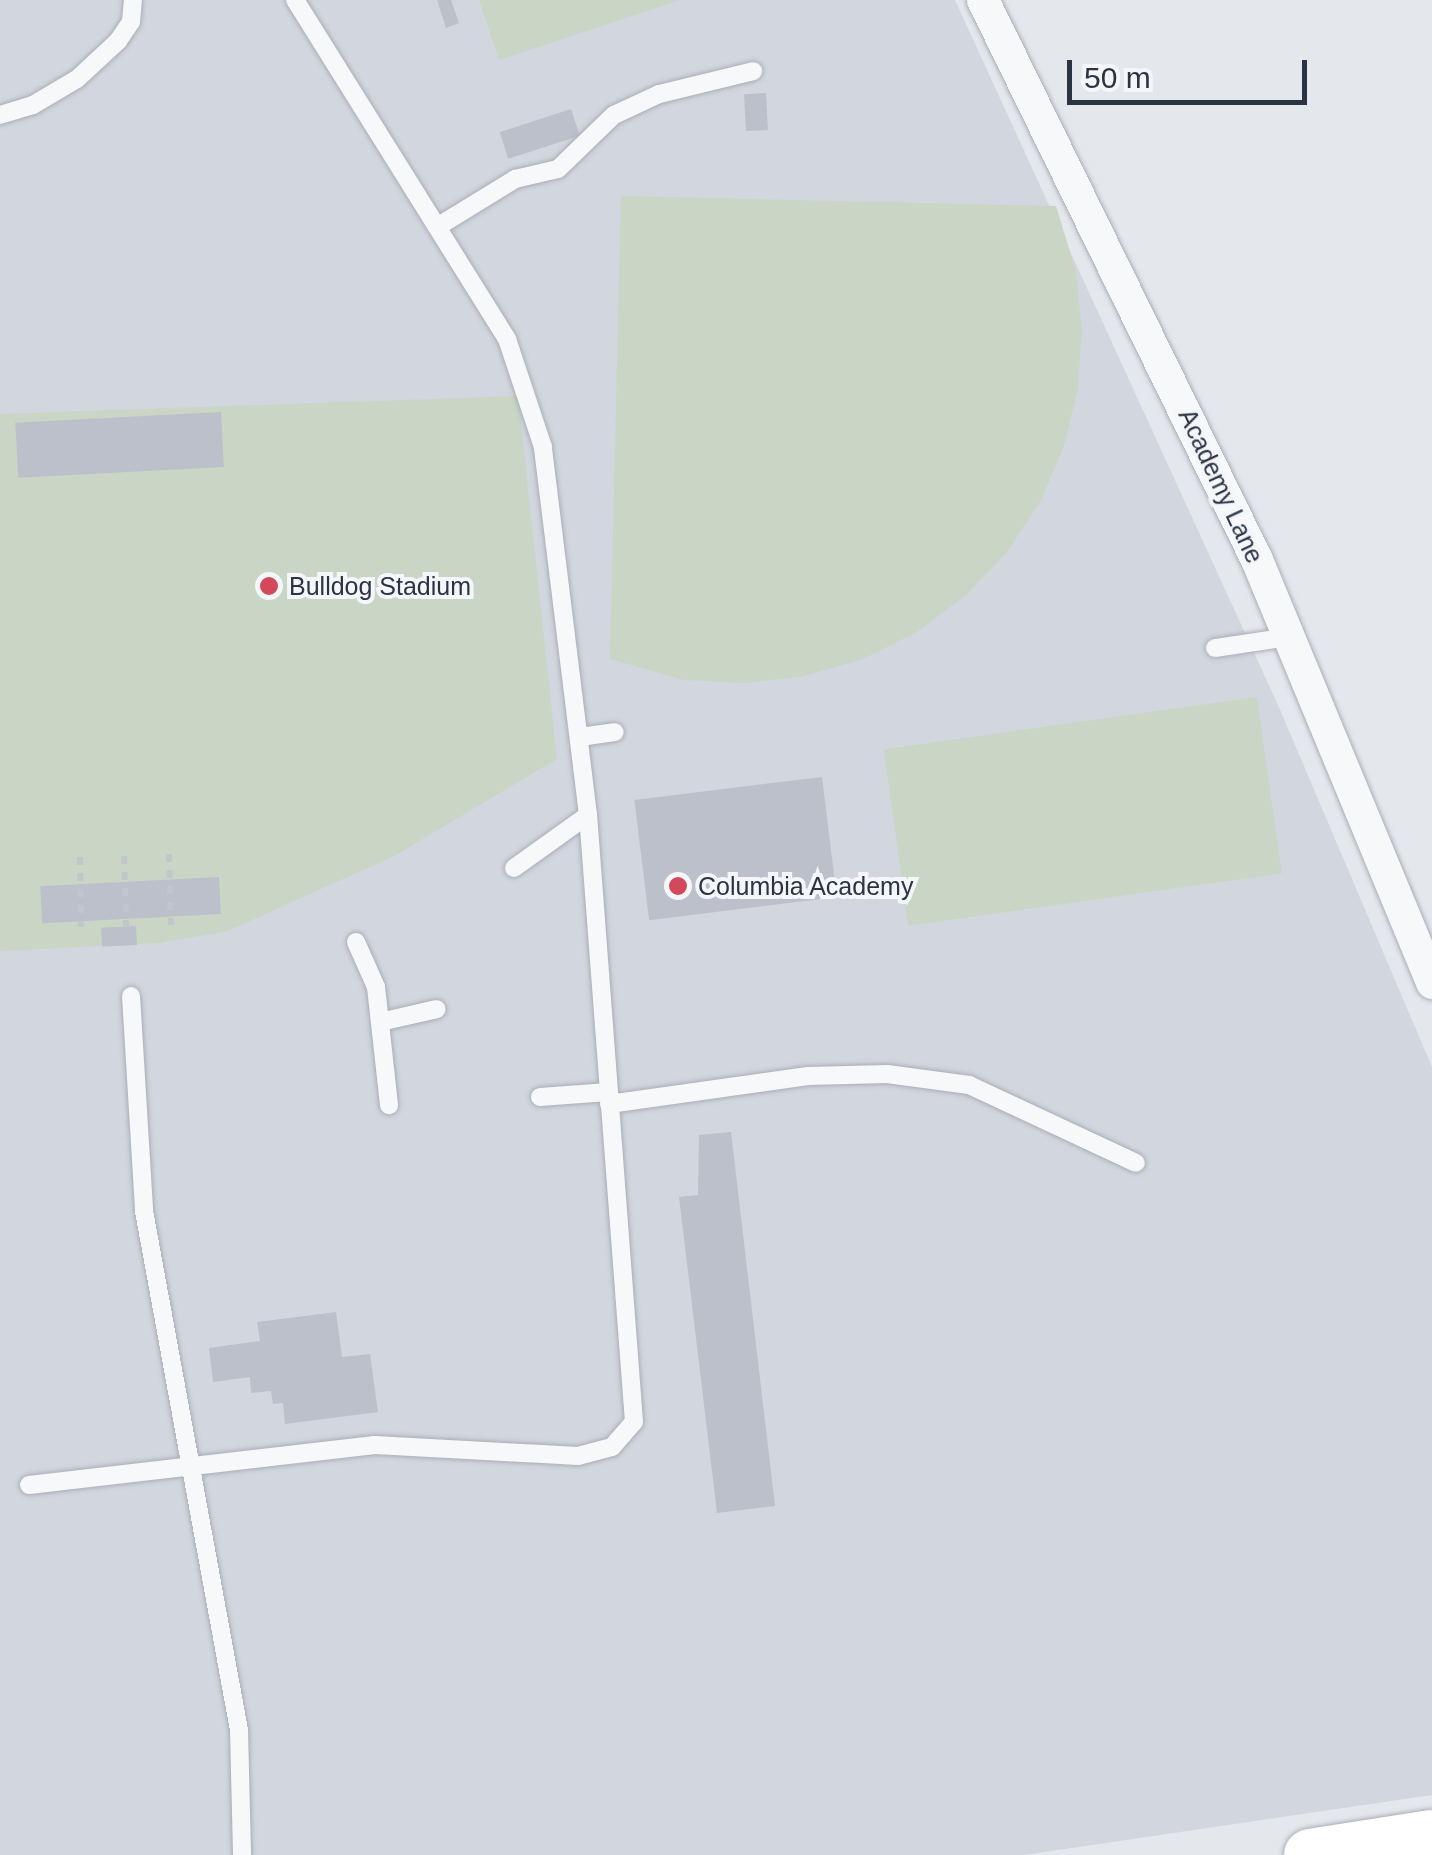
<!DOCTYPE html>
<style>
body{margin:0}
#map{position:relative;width:1432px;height:1855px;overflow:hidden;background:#e4e7ec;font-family:Helvetica,sans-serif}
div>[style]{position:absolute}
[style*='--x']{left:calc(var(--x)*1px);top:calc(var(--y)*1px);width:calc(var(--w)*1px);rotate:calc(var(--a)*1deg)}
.built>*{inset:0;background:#d2d6de}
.green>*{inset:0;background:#c9d6c5;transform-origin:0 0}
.building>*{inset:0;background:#bbc0ca;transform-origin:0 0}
.path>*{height:6px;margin-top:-3px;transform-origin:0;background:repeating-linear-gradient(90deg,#c2c5cb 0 8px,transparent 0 16px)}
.roads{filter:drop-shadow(0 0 2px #a9aeb7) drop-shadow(0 0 2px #a9aeb7)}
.service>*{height:18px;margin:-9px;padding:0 9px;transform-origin:9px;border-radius:9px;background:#f7f8fa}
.minor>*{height:32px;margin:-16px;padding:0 16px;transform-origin:16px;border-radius:16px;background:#f7f8fa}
.primary>*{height:52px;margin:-26px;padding:0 26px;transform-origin:26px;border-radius:26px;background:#fff}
.dots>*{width:28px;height:28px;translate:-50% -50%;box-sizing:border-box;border:5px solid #f4f6f9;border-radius:50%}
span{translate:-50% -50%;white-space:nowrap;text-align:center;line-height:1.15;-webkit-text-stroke:8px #f4f6f9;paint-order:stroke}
.street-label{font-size:25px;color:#2b3445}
.poi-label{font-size:25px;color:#2b3445}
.left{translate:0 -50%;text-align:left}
.scale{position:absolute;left:1067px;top:60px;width:240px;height:45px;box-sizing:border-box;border:5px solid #2b3445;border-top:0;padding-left:12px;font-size:30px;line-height:35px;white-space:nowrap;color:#2b3445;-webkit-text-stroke:8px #f4f6f9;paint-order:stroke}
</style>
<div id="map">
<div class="built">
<div style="clip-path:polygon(0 0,955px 0,1278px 705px,1432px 1067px,1432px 1795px,1024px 1855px,0 1855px)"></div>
</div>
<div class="green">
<div style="clip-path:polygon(479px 0,680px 0,499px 60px)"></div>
<div style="clip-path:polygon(621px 196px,1056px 206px,1075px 268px,1082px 328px,1078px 388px,1064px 446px,1040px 502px,1007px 552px,965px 596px,917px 632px,863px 659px,805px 676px,745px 683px,684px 680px,610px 659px)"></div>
<div style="clip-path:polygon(518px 396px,557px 759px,394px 856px,228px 931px,158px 943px,0 951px,0 414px)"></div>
<div style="left:1257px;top:697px;width:178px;height:377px;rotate:82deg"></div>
</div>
<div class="building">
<div style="clip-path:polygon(437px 0,451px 0,459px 23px,446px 28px)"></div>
<div style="left:766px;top:93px;width:37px;height:22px;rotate:87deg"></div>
<div style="left:571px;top:109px;width:28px;height:75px;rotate:72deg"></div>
<div style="left:221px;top:412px;width:55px;height:206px;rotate:87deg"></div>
<div style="left:822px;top:777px;width:121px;height:189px;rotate:83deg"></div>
<div style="left:219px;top:877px;width:37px;height:179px;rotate:87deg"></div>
<div style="left:136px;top:926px;width:19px;height:35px;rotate:87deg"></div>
<div style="clip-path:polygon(731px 1132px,775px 1506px,717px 1513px,679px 1197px,698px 1195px,699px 1135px)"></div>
<div style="clip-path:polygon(336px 1312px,342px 1357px,370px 1354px,378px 1412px,285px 1424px,283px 1403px,273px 1404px,271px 1391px,251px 1393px,250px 1377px,213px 1382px,209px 1348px,260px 1341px,257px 1322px)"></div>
</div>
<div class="path">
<div style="--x:169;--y:854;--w:71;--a:88.4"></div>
<div style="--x:124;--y:856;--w:70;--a:88.4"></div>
<div style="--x:80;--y:857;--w:70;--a:89.2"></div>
</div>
<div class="roads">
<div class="service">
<div style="--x:0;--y:115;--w:34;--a:-17"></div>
<div style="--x:33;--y:105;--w:51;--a:-30.6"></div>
<div style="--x:77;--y:79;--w:56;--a:-42.8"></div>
<div style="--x:118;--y:41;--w:23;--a:-56"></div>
<div style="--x:131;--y:22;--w:22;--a:-85"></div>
<div style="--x:437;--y:227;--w:92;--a:-31.6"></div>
<div style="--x:515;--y:179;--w:44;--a:-13.1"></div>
<div style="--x:558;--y:169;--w:78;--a:-44"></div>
<div style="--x:614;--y:115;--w:50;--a:-25"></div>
<div style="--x:659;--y:94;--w:97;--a:-13.7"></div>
<div style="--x:1215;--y:648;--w:75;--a:-8.5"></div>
<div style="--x:580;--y:737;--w:35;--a:-8"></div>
<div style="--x:514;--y:868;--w:91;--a:-35.6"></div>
<div style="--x:356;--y:942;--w:49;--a:66"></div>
<div style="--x:376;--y:987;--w:119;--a:83.7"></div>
<div style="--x:131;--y:996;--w:215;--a:86.5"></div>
<div style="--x:144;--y:1211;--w:528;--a:79.63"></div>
<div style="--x:239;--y:1730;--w:125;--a:88.6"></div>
<div style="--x:380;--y:1022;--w:58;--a:-12.8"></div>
<div style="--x:540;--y:1097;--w:68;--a:-4.2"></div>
<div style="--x:609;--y:1104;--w:201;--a:-8"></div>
<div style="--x:808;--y:1076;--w:79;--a:-1.5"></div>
<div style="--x:887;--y:1074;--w:83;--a:7.6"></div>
<div style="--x:969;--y:1085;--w:184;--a:25"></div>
<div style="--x:29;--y:1485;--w:348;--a:-6.6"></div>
<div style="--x:375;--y:1445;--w:203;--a:3.1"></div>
<div style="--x:578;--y:1456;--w:35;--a:-15"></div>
<div style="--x:612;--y:1447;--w:33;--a:-49"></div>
<div style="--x:634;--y:1422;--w:609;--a:-94.33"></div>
<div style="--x:588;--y:815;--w:371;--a:-97"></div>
<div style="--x:543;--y:447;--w:114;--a:-108.4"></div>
<div style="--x:507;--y:339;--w:400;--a:-122"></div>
</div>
<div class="minor">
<div style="--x:983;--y:0;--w:623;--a:63.93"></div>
<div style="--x:1257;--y:560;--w:458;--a:67.5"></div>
</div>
<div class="primary">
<div style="--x:1310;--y:1855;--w:123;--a:-8.9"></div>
</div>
</div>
<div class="dots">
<div style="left:269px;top:586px;background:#d1495b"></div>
<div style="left:678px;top:886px;background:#d1495b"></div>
</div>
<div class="street-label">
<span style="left:1221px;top:486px;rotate:65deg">Academy Lane</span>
</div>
<div class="poi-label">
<span class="left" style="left:289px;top:586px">Bulldog Stadium</span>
<span class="left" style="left:698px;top:886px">Columbia Academy</span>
</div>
<div class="scale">50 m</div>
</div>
